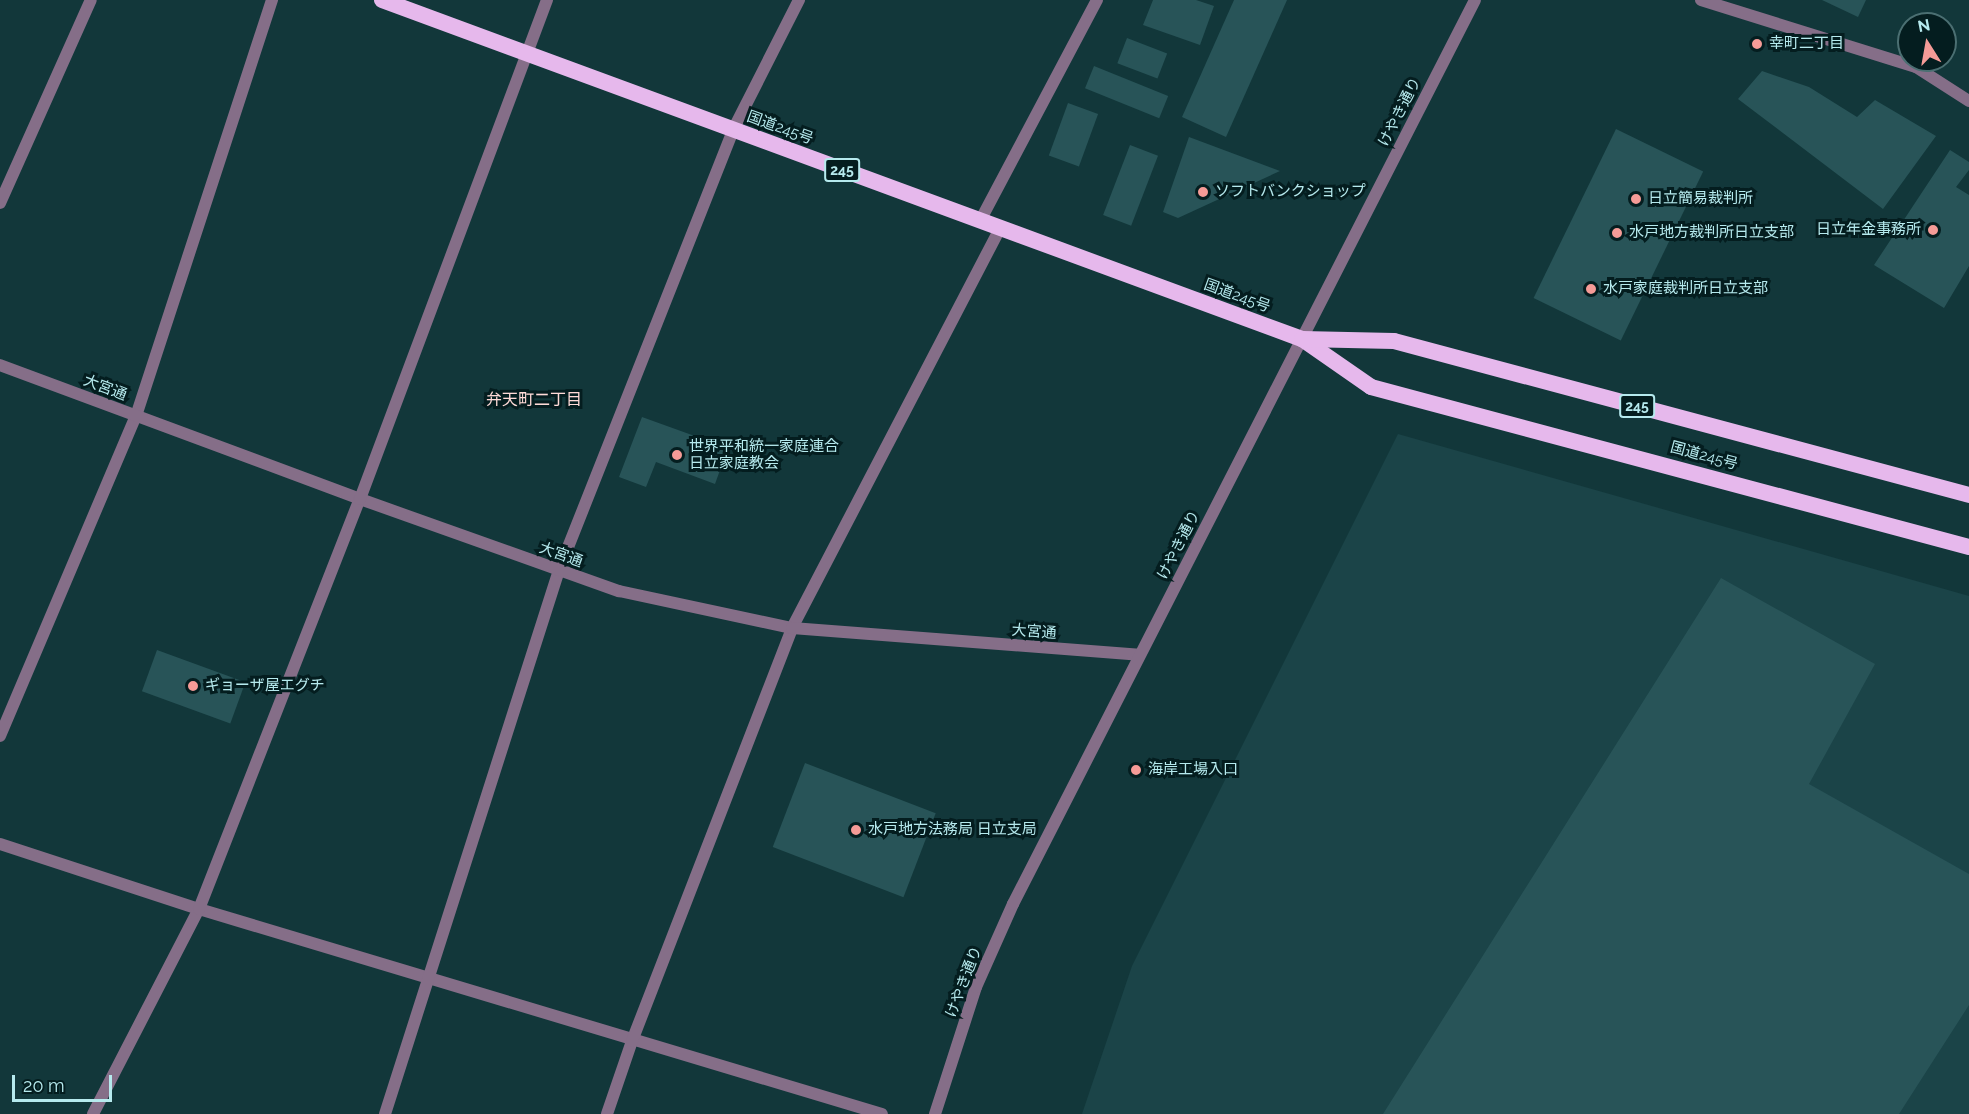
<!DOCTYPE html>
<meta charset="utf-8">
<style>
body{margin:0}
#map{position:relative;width:1969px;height:1114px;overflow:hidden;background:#12373a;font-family:Raleway,"Noto Sans JP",sans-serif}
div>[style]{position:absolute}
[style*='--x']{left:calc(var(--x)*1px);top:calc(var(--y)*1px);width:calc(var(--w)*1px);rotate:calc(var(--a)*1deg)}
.built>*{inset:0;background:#1b4448}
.building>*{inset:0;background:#285458;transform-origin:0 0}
.minor>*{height:12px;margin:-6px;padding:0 6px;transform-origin:6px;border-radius:6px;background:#856e88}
.tertiary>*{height:12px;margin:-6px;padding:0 6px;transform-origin:6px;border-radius:6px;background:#856e88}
.trunk>*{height:16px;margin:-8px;padding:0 8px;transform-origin:8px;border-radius:8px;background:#e6b8ec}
.dots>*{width:16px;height:16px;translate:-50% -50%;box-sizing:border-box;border:3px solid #041d1f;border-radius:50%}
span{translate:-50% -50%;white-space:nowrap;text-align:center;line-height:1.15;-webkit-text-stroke:6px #041d1f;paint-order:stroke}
.shield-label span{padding:2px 4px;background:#041d1f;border:2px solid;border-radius:4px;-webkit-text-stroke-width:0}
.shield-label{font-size:14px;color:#b6eaee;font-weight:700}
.poi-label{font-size:15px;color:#b6eaee}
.left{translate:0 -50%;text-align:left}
.right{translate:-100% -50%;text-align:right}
.street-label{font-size:15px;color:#b6eaee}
.neighbourhood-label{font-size:16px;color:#fedad7}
.north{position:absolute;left:1897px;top:12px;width:60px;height:60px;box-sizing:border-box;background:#041d1f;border:2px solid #4b6f72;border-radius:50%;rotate:349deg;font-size:16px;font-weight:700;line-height:24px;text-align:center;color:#b6eaee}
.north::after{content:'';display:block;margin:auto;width:21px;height:27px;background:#f59b97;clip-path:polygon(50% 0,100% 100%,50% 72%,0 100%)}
.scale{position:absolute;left:12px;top:1075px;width:100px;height:27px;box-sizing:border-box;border:3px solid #b6eaee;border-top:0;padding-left:8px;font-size:18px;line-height:21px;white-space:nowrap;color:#b6eaee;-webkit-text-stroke:4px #041d1f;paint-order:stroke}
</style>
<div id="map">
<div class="built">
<div style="clip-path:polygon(1398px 434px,1969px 596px,1969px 1114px,1082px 1114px,1132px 966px)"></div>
</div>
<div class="building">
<div style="clip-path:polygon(1153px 0,1196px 0,1214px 6px,1200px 45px,1143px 25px)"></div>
<div style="clip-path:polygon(1234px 0,1287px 0,1226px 137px,1182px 117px)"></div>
<div style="clip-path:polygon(1822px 0,1866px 0,1858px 17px)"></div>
<div style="left:1127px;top:38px;width:43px;height:27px;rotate:21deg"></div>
<div style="left:1094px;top:66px;width:80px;height:24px;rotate:22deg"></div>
<div style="clip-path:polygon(1762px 71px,1809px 87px,1857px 117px,1875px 100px,1936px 136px,1883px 209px,1738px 99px)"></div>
<div style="left:1068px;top:103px;width:32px;height:56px;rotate:20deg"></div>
<div style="left:1616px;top:129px;width:97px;height:188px;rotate:26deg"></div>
<div style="clip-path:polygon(1189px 137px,1280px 171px,1178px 218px,1163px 212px)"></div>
<div style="left:1130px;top:145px;width:30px;height:75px;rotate:21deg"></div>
<div style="clip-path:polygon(1950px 150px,1969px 162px,1969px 170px,1956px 187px,1969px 195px,1969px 266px,1944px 308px,1874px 265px)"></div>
<div style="clip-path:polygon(642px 417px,728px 448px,715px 484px,656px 462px,646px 487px,619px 477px)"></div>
<div style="clip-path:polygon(1721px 578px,1875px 664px,1809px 784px,1969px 874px,1969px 1005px,1899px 1114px,1383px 1114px)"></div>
<div style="left:157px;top:650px;width:94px;height:44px;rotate:20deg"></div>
<div style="left:805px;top:763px;width:140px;height:90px;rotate:21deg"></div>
</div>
<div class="minor">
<div style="--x:0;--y:203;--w:222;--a:-65.9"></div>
<div style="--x:980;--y:221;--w:250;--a:-62.1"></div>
<div style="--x:0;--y:736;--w:348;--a:-67"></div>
<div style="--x:136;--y:416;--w:438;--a:-71.9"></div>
<div style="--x:0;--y:844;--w:209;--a:18.1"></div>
<div style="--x:199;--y:909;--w:713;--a:16.71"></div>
<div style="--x:385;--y:1114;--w:571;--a:-72.26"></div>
<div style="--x:559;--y:570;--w:473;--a:-68.4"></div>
<div style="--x:733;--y:130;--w:146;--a:-63.1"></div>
<div style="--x:607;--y:1114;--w:77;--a:-71.1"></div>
<div style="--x:632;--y:1041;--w:443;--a:-68.8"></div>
<div style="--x:792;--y:628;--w:451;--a:-62.5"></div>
</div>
<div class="tertiary">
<div style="--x:1701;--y:0;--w:225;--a:17.3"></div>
<div style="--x:1916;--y:67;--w:63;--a:32.7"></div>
<div style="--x:0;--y:365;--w:384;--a:20.4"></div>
<div style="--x:360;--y:499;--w:275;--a:19.6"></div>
<div style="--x:619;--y:591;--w:177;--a:12.1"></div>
<div style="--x:792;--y:628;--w:348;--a:4.4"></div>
<div style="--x:93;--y:1114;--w:231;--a:-62.7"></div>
<div style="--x:199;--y:909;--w:440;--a:-68.6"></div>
<div style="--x:360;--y:499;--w:533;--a:-69.46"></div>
<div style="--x:935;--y:1114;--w:133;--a:-72.1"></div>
<div style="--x:976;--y:987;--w:91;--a:-66"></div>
<div style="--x:1013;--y:904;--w:1015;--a:-62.93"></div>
</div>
<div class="trunk">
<div style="--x:382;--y:0;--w:980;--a:20.23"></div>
<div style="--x:1302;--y:339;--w:84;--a:34.8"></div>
<div style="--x:1371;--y:387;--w:619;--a:14.98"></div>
<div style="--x:1302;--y:339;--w:92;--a:1.2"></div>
<div style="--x:1394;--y:341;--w:595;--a:14.99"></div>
</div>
<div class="dots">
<div style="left:1757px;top:44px;background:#f59b97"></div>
<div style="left:1203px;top:192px;background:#f59b97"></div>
<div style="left:1636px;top:199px;background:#f59b97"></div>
<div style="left:1933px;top:230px;background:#f59b97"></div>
<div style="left:1617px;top:233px;background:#f59b97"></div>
<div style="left:1591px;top:289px;background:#f59b97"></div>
<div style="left:677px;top:455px;background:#f59b97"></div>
<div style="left:193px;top:686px;background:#f59b97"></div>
<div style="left:1136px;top:770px;background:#f59b97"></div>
<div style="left:856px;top:830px;background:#f59b97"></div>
</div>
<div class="shield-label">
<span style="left:842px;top:170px">245</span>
<span style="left:1637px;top:406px">245</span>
</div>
<div class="poi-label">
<span class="left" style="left:1769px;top:44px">幸町二丁目</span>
<span class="left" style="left:1215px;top:192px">ソフトバンクショップ</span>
<span class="left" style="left:1648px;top:199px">日立簡易裁判所</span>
<span class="right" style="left:1921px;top:230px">日立年金事務所</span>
<span class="left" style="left:1629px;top:233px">水戸地方裁判所日立支部</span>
<span class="left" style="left:1603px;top:289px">水戸家庭裁判所日立支部</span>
<span class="left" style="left:689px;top:455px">世界平和統一家庭連合<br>日立家庭教会</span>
<span class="left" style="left:205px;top:686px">ギョーザ屋エグチ</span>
<span class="left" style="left:1148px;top:770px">海岸工場入口</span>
<span class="left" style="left:868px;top:830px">水戸地方法務局 日立支局</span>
</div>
<div class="street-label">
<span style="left:1400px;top:112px;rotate:-63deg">けやき通り</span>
<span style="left:780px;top:128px;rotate:20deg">国道245号</span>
<span style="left:1237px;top:296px;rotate:20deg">国道245号</span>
<span style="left:105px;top:388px;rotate:21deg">大宮通</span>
<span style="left:1704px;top:456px;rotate:15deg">国道245号</span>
<span style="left:1179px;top:545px;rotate:-63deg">けやき通り</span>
<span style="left:561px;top:555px;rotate:20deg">大宮通</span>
<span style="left:1034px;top:632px;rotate:4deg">大宮通</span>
<span style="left:964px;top:982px;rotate:-69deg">けやき通り</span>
</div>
<div class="neighbourhood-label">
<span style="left:534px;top:400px">弁天町二丁目</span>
</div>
<div class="north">N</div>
<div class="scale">20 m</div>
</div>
